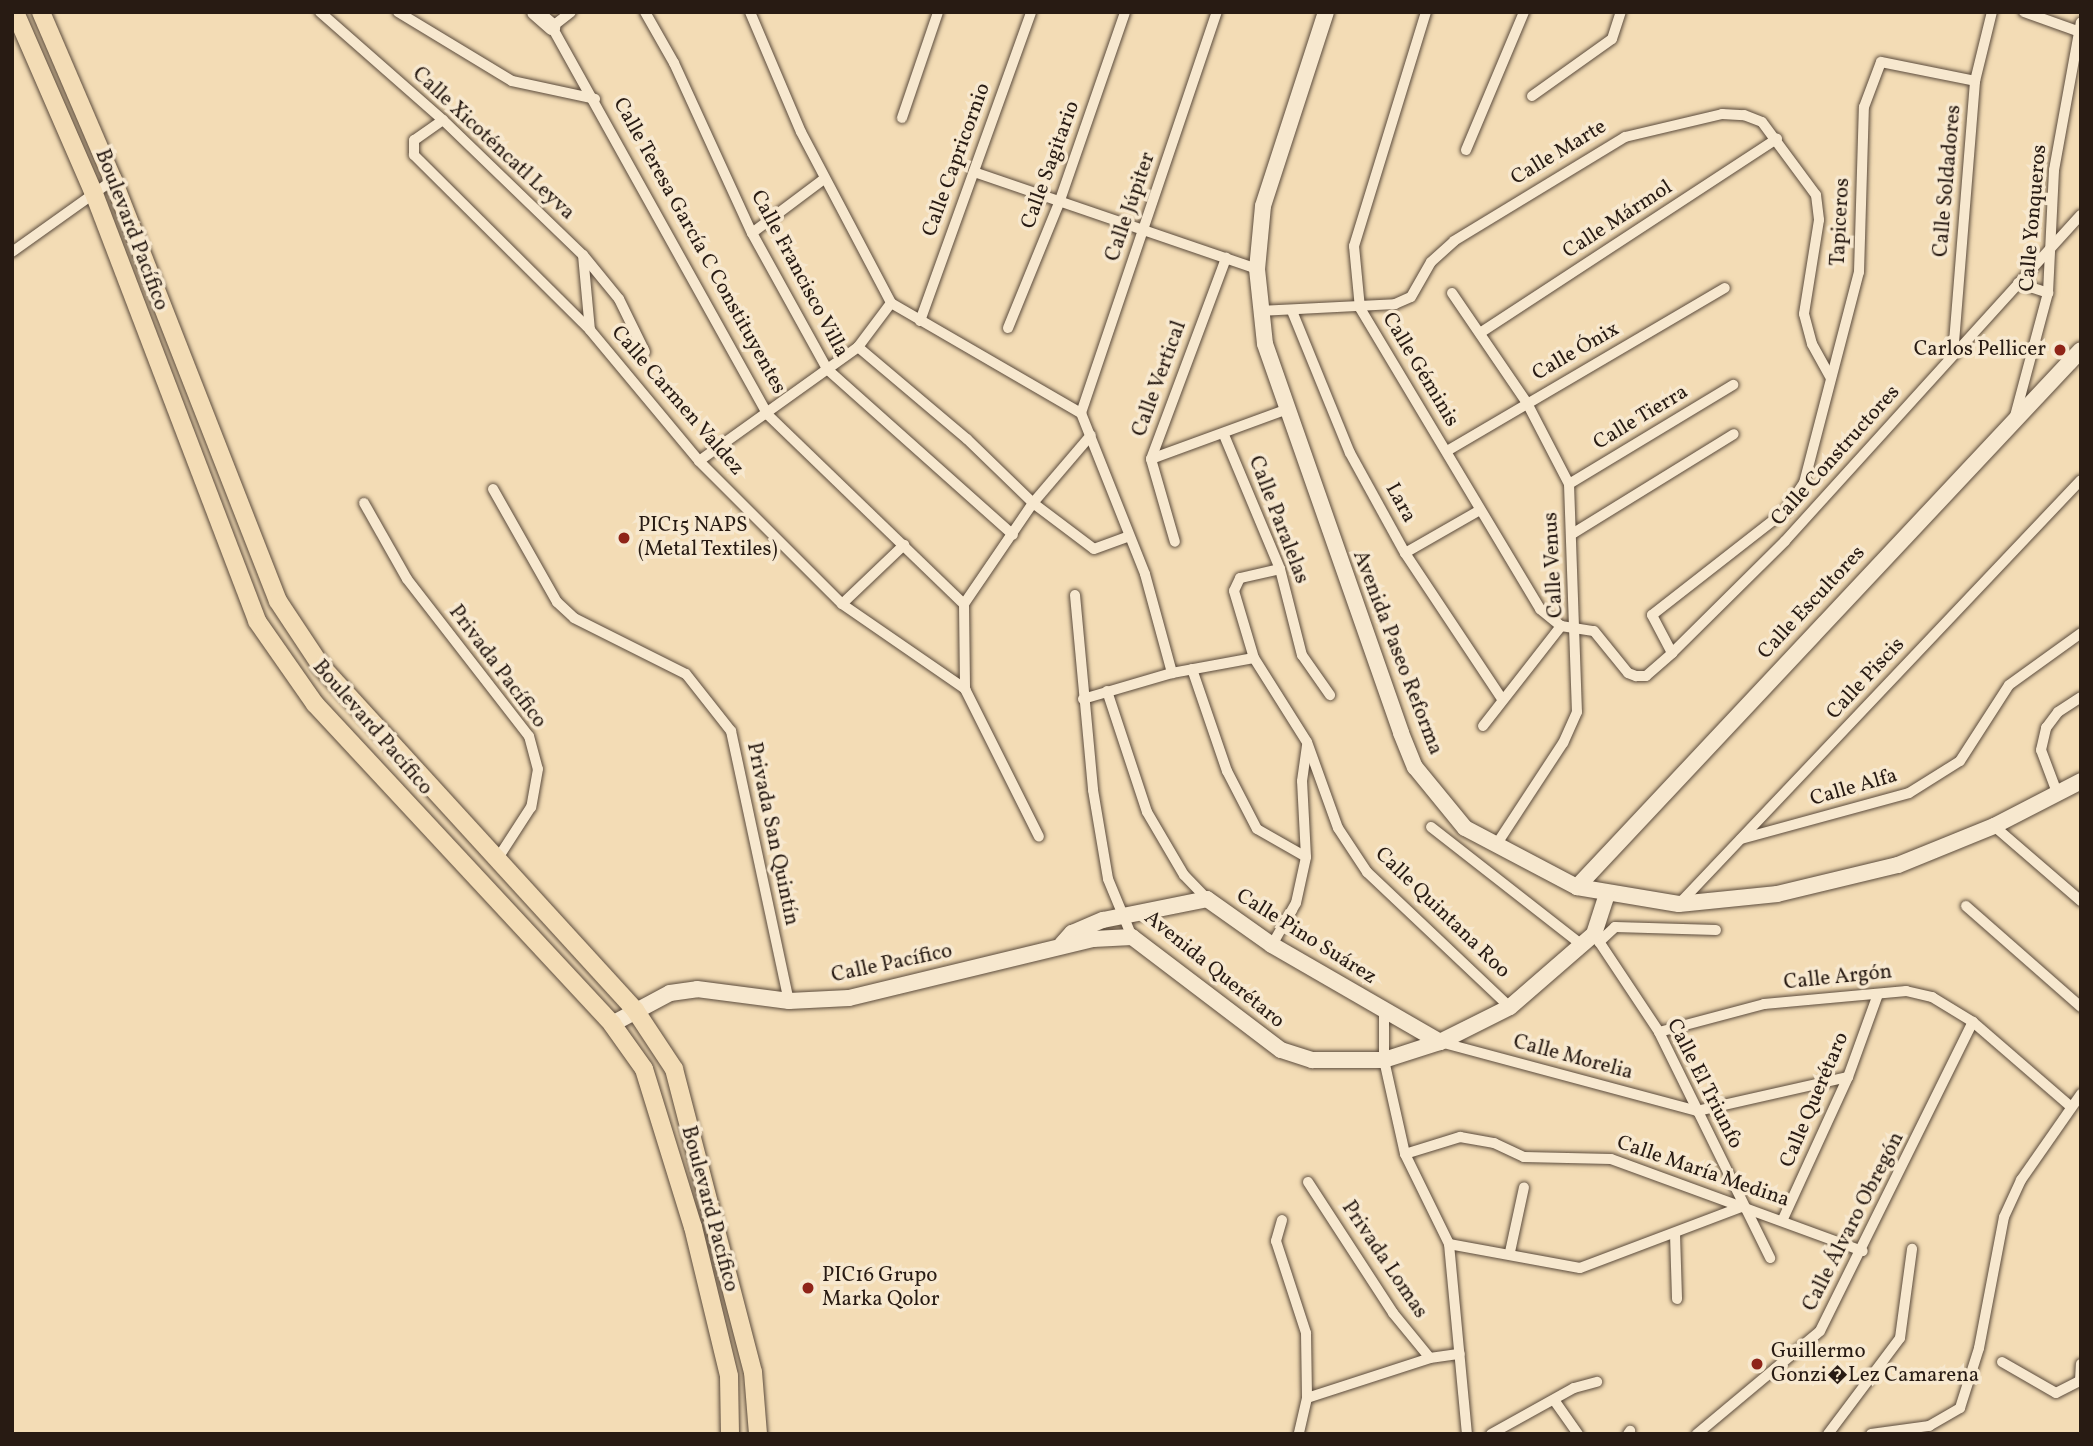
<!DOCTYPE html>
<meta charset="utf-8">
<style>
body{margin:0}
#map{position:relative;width:2093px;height:1446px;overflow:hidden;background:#f3dcb5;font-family:Vollkorn,serif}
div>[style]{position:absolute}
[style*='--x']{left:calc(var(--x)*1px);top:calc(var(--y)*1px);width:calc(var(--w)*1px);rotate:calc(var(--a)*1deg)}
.roads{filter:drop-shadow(0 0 2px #5b4b3c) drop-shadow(0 0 2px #5b4b3c)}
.street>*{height:10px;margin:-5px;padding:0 5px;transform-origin:5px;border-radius:5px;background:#f7e8cf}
.secondary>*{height:16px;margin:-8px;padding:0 8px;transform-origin:8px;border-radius:8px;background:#f7e8cf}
.primary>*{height:18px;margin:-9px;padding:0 9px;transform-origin:9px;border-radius:9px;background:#f3dcb5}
.dots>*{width:19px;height:19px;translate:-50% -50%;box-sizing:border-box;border:4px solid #f7e8cf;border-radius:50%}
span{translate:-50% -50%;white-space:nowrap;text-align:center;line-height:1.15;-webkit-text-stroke:7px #f7e8cf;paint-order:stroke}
.street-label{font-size:21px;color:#281b13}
.poi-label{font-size:21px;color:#281b13}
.right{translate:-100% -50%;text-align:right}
.left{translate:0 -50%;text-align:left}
.frame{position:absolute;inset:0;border:14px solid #281b13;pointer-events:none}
</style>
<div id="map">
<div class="roads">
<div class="street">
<div style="--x:320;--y:12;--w:164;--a:41.3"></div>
<div style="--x:443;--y:120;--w:194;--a:44"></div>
<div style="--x:583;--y:255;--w:75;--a:84.7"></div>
<div style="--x:398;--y:12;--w:133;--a:31.2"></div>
<div style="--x:512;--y:81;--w:85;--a:12.2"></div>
<div style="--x:571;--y:12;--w:24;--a:142"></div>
<div style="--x:552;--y:27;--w:444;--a:60.9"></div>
<div style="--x:768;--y:415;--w:272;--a:44"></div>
<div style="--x:964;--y:604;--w:85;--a:89.3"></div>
<div style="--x:965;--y:689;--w:165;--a:63.4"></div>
<div style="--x:645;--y:12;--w:59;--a:60.4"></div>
<div style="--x:674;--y:63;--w:187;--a:65.4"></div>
<div style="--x:752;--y:233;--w:155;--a:61.1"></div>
<div style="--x:827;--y:369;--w:249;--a:41.7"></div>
<div style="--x:750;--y:12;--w:130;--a:67"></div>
<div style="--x:801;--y:132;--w:193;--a:62.2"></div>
<div style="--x:891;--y:303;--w:220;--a:30.1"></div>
<div style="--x:1081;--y:413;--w:173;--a:68.3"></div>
<div style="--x:1145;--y:574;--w:103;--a:74.7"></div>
<div style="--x:1426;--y:12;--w:245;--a:107.1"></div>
<div style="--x:1354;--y:246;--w:62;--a:84.5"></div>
<div style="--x:1360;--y:308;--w:351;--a:59.1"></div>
<div style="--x:1540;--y:609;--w:27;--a:39"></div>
<div style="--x:1561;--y:626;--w:33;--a:9"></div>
<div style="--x:1594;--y:631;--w:54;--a:51"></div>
<div style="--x:1628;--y:673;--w:9;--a:21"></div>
<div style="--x:1636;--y:676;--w:10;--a:0"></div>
<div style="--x:1646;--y:676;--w:35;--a:-41"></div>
<div style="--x:1672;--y:653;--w:159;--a:-44.7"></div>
<div style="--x:1785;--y:541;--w:440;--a:-47.8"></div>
<div style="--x:2024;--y:12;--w:56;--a:19.7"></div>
<div style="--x:1532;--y:96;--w:98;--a:-35.5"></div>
<div style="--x:1612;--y:39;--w:28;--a:-72"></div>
<div style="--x:902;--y:118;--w:112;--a:-71.2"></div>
<div style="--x:443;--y:120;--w:35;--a:145"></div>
<div style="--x:414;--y:140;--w:15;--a:90"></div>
<div style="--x:414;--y:155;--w:248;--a:44.8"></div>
<div style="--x:590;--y:330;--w:170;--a:50.2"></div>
<div style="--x:699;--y:461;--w:202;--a:45"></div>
<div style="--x:842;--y:604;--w:150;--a:34.6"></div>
<div style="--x:1466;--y:150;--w:150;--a:-67.2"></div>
<div style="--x:974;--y:172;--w:299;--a:18.9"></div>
<div style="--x:752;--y:233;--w:90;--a:-36.9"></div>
<div style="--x:12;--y:252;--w:124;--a:-35.5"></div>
<div style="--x:583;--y:255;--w:57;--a:50.7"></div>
<div style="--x:619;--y:299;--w:59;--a:63.9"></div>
<div style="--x:2018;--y:283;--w:32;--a:18"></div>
<div style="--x:1452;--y:293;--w:133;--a:55.7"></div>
<div style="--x:1527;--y:403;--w:91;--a:62.6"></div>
<div style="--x:1569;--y:484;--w:228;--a:88"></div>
<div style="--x:1577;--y:712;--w:34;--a:114"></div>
<div style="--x:1563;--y:743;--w:122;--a:123.3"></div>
<div style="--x:1259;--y:311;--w:136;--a:-2.9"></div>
<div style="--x:1395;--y:304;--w:17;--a:-24"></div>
<div style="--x:1411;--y:297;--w:40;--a:-60.3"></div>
<div style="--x:1431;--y:262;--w:31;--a:-42"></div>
<div style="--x:1454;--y:241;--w:200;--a:-31.3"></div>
<div style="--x:1625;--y:137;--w:100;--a:-13.3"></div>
<div style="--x:1722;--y:114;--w:22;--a:3"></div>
<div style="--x:1744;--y:115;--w:19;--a:21"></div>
<div style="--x:1762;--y:122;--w:91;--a:53.5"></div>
<div style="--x:1816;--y:195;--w:25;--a:83"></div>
<div style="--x:1819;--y:220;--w:95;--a:99.1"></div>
<div style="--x:1804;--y:314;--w:31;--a:75"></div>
<div style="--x:1812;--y:344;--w:38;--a:61"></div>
<div style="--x:1292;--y:311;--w:153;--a:67.8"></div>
<div style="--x:1350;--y:453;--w:114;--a:61.2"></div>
<div style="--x:1405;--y:553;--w:175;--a:56.4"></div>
<div style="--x:920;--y:321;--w:328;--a:-70.2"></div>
<div style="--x:1008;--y:328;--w:135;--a:-67.8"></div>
<div style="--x:1059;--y:203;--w:202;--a:-70.9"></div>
<div style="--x:1480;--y:333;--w:355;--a:-33.2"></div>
<div style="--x:858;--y:347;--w:143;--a:40.2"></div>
<div style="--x:967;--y:439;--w:92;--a:44.1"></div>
<div style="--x:1033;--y:503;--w:76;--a:37"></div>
<div style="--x:1094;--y:549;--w:35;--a:-20"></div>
<div style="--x:1953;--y:355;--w:275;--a:-85.4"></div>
<div style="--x:1975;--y:81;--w:71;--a:-76.2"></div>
<div style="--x:1081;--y:413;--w:423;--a:-71.3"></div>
<div style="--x:2015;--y:416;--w:127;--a:-75"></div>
<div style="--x:2048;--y:293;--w:123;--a:-87.2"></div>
<div style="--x:2054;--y:170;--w:150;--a:-79.7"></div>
<div style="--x:1224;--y:435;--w:145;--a:67.3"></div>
<div style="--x:1280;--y:569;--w:89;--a:75.7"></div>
<div style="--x:1302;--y:655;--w:49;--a:55"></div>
<div style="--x:1447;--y:451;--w:322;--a:-30.4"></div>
<div style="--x:1151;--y:459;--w:215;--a:-69.5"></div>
<div style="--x:1151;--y:459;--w:143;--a:-20.1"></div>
<div style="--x:1151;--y:459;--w:86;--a:73.9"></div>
<div style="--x:699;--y:461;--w:196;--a:-35.6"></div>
<div style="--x:858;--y:347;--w:55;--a:-53.1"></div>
<div style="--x:1569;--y:484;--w:192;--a:-31.1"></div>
<div style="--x:493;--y:489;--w:130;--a:60.5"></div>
<div style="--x:557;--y:602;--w:23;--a:43"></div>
<div style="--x:574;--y:618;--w:125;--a:26.6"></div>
<div style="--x:686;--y:674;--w:73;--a:51.7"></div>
<div style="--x:731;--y:731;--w:276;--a:77.9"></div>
<div style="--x:364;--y:503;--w:87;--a:60.5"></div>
<div style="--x:407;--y:579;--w:199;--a:52.2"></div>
<div style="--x:529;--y:736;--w:34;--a:75"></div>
<div style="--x:538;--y:769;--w:39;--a:100"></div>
<div style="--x:531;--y:807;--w:64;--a:122.9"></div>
<div style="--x:1572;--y:534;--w:190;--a:-31.7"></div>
<div style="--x:1405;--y:553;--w:86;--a:-29.8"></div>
<div style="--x:1280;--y:569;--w:41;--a:167.3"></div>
<div style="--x:1240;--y:578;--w:14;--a:115"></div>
<div style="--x:1234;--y:591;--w:70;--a:73.4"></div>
<div style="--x:1254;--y:658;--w:99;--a:57.8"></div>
<div style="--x:1307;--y:742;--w:91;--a:70.2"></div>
<div style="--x:1338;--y:828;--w:53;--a:56.6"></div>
<div style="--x:1367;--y:872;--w:197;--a:43.4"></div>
<div style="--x:1075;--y:595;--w:196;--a:84.7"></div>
<div style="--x:1093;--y:790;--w:90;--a:80.4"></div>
<div style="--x:1108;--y:879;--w:63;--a:67.5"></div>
<div style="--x:842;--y:604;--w:86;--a:-43.6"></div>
<div style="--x:964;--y:604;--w:122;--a:-55.7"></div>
<div style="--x:1033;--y:503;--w:89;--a:-49.5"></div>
<div style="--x:1672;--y:653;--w:43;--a:-117.8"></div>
<div style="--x:1652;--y:615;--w:169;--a:-38"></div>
<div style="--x:1785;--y:511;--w:34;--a:-56"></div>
<div style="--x:1804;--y:483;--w:218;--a:-75.4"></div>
<div style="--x:1859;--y:272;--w:165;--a:-88.3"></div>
<div style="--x:1864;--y:107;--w:48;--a:-69.3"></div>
<div style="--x:1881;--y:62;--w:96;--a:11.4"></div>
<div style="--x:1192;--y:669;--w:108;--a:71.1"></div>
<div style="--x:1227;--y:771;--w:65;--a:62.7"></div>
<div style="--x:1257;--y:829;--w:56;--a:29.7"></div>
<div style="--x:1107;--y:691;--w:127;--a:71.7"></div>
<div style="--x:1147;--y:812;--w:73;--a:59.6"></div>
<div style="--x:1184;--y:875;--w:33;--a:46"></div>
<div style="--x:1083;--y:699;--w:93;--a:-16.3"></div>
<div style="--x:1172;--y:673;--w:83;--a:-10.4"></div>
<div style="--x:1483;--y:726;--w:127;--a:-52"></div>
<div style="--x:2058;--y:795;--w:48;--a:-110.7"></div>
<div style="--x:2041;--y:750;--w:23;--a:-77"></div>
<div style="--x:2046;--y:728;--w:20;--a:-53"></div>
<div style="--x:2058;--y:712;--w:27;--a:-33"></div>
<div style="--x:1994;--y:826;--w:115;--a:40.8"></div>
<div style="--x:1431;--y:827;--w:192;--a:38"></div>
<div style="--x:1741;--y:839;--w:174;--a:-15.3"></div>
<div style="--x:1909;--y:793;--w:60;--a:-32.1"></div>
<div style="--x:1960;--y:761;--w:90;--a:-57.2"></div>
<div style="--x:2009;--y:685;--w:89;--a:-35.8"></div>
<div style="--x:1679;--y:904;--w:584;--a:-46.53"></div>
<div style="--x:1966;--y:906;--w:153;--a:41.3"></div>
<div style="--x:1594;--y:934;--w:118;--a:56.4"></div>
<div style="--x:1659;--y:1032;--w:252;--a:63.8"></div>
<div style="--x:1599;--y:942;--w:22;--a:-43"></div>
<div style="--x:1615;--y:927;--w:101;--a:1.7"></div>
<div style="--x:1272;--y:945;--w:48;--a:-60.3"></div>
<div style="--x:1296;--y:903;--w:47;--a:-77.7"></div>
<div style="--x:1306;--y:857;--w:76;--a:-93"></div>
<div style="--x:1302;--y:781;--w:36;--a:-82"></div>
<div style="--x:1384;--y:1010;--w:50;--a:90"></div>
<div style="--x:1384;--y:1060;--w:96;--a:77.4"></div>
<div style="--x:1405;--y:1154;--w:100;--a:63.9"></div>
<div style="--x:1449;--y:1244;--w:191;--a:84.6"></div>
<div style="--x:1659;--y:1032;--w:109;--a:-14.9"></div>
<div style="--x:1764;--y:1004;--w:143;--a:-5.2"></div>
<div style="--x:1906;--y:991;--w:27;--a:13"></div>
<div style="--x:1932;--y:997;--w:48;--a:31.4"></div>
<div style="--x:1973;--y:1022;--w:128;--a:40.9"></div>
<div style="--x:1440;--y:1042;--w:266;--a:15"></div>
<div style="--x:1697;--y:1111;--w:155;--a:-12.7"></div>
<div style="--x:1405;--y:1154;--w:58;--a:-17.2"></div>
<div style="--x:1460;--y:1137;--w:35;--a:10"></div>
<div style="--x:1494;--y:1143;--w:33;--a:25"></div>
<div style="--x:1524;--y:1157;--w:87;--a:1.3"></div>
<div style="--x:1611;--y:1159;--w:268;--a:20.1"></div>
<div style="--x:1308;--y:1182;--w:156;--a:57"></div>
<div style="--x:1393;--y:1313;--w:58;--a:50.6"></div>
<div style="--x:1783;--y:1219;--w:156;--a:-65.4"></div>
<div style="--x:1848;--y:1077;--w:88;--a:-70.1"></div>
<div style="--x:1282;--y:1220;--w:22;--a:106"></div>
<div style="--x:1276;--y:1241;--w:97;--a:71.9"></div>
<div style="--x:1306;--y:1333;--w:65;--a:89.1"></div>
<div style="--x:1307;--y:1398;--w:37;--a:103"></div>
<div style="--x:1675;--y:1234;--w:65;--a:88.2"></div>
<div style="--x:1449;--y:1244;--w:133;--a:10.4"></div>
<div style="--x:1580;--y:1268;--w:175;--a:-20.7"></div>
<div style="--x:1510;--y:1252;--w:66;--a:-77.8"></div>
<div style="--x:2002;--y:1362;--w:62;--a:29.9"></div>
<div style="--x:2056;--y:1393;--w:27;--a:-27"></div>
<div style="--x:2080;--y:1381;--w:17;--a:-87"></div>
<div style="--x:1307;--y:1398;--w:129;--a:-18"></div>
<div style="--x:1430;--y:1358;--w:30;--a:-8"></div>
<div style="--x:1554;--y:1400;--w:42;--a:54.8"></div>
<div style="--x:1491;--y:1434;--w:95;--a:-29"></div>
<div style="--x:1574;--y:1388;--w:24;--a:-15"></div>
<div style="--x:1628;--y:1434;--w:4;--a:-56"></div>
<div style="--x:1697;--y:1434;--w:160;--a:-39.9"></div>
<div style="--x:1820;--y:1331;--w:345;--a:-63.7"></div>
<div style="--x:1828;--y:1434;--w:120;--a:-53.1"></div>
<div style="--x:1900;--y:1338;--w:90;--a:-82.3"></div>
<div style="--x:1871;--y:1434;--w:59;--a:-7.9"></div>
<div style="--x:1929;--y:1426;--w:36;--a:-30"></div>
<div style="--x:1960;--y:1408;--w:63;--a:-72.4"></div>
<div style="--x:1979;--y:1348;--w:133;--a:-79.2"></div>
<div style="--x:2004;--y:1217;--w:41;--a:-65.3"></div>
<div style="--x:2021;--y:1180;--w:105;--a:-55.1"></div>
</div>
<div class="secondary">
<div style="--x:535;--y:12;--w:23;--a:41"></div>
<div style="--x:1326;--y:12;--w:204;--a:108"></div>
<div style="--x:1263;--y:206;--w:63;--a:95.4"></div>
<div style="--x:1257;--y:269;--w:75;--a:83.9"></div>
<div style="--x:1265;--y:344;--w:412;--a:70.7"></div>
<div style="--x:1401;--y:733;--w:37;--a:68"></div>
<div style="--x:1415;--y:767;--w:79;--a:50.7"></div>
<div style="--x:1465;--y:828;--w:127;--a:27.8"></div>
<div style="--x:1577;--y:887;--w:103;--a:9.5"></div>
<div style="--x:1679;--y:904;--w:99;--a:-5.8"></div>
<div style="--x:1777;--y:894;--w:124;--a:-13.5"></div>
<div style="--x:1898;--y:865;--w:104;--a:-22.1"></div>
<div style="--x:1994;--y:826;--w:98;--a:-27.3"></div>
<div style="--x:1577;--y:887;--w:736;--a:-46.82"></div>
<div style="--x:1062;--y:944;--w:15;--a:-48"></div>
<div style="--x:1072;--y:933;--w:34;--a:-23"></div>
<div style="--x:1103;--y:920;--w:106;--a:-11.4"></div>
<div style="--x:1207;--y:899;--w:80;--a:35.3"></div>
<div style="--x:1272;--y:945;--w:194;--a:30"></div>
<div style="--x:612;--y:1024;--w:66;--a:-28.1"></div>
<div style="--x:670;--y:993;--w:27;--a:-8"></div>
<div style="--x:697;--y:989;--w:93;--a:7.4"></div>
<div style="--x:789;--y:1001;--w:60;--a:-2.9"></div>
<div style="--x:849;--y:998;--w:251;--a:-13.6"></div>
<div style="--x:1093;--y:939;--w:39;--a:-3"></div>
<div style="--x:1132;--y:937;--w:187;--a:37.2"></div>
<div style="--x:1281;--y:1050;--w:33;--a:18"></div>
<div style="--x:1312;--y:1060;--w:72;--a:0"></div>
<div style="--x:1384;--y:1060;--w:59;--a:-17.8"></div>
<div style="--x:1440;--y:1042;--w:78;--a:-26.6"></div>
<div style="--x:1510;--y:1007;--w:111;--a:-41"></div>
<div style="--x:1594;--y:934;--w:42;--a:-72"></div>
</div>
<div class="primary">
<div style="--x:15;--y:12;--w:195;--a:66.5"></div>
<div style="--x:93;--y:191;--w:460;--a:69.1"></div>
<div style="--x:257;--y:621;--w:101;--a:55.1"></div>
<div style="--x:315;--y:704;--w:437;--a:47.1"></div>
<div style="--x:612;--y:1024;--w:55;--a:54.6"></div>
<div style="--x:644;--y:1069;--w:165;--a:72.8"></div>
<div style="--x:693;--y:1227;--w:153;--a:76.4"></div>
<div style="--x:729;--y:1376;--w:58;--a:89"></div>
<div style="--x:41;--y:12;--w:183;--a:66.8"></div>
<div style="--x:113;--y:180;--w:452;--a:68.6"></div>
<div style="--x:278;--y:601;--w:78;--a:56.5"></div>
<div style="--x:321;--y:666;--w:466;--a:47.6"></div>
<div style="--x:635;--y:1010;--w:71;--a:56.5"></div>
<div style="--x:674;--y:1069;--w:313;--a:75.4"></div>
<div style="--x:753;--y:1372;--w:62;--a:85.4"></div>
</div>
</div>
<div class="dots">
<div style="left:2060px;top:350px;background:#8f2418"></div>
<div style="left:624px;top:538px;background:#8f2418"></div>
<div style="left:808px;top:1288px;background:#8f2418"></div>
<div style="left:1757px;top:1364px;background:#8f2418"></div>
</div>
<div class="street-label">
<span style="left:493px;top:144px;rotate:43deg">Calle Xicoténcatl Leyva</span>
<span style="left:1559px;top:153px;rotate:-31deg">Calle Marte</span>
<span style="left:957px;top:160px;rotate:-70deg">Calle Capricornio</span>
<span style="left:1051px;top:165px;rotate:-70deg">Calle Sagitario</span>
<span style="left:1948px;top:181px;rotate:-85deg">Calle Soldadores</span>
<span style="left:1131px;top:207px;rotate:-71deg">Calle Júpiter</span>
<span style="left:2034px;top:218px;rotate:-85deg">Calle Yonqueros</span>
<span style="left:1618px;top:220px;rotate:-33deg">Calle Mármol</span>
<span style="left:1841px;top:222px;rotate:-87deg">Tapiceros</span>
<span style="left:131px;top:230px;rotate:69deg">Boulevard Pacífico</span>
<span style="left:699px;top:246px;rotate:61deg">Calle Teresa García C Constituyentes</span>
<span style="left:799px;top:274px;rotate:62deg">Calle Francisco Villa</span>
<span style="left:1576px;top:352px;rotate:-30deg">Calle Ónix</span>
<span style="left:1420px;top:370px;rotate:59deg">Calle Géminis</span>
<span style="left:1160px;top:379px;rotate:-70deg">Calle Vertical</span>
<span style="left:677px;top:401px;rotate:49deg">Calle Carmen Valdez</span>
<span style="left:1641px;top:418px;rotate:-31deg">Calle Tierra</span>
<span style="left:1836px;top:456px;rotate:-48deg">Calle Constructores</span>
<span style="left:1400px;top:503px;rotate:61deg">Lara</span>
<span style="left:1278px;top:520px;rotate:69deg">Calle Paralelas</span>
<span style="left:1554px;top:565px;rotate:-93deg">Calle Venus</span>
<span style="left:1812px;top:603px;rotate:-47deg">Calle Escultores</span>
<span style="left:1397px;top:653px;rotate:69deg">Avenida Paseo Reforma</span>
<span style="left:497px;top:667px;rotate:53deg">Privada Pacífico</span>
<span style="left:1866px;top:679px;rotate:-47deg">Calle Piscis</span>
<span style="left:372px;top:728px;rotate:49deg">Boulevard Pacífico</span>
<span style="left:1854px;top:788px;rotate:-16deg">Calle Alfa</span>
<span style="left:772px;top:834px;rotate:78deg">Privada San Quintín</span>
<span style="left:1442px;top:913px;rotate:44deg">Calle Quintana Roo</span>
<span style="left:1306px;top:937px;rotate:32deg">Calle Pino Suárez</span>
<span style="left:892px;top:964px;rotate:-12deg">Calle Pacífico</span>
<span style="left:1214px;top:970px;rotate:39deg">Avenida Querétaro</span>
<span style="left:1838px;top:978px;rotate:-6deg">Calle Argón</span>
<span style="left:1573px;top:1058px;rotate:15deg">Calle Morelia</span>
<span style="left:1704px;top:1084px;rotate:63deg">Calle El Triunfo</span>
<span style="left:1815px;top:1100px;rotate:-67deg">Calle Querétaro</span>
<span style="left:1703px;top:1172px;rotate:19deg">Calle María Medina</span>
<span style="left:709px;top:1209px;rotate:75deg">Boulevard Pacífico</span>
<span style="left:1854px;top:1222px;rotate:-63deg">Calle Álvaro Obregón</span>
<span style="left:1384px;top:1260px;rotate:56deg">Privada Lomas</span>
</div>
<div class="poi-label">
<span class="right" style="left:2046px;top:350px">Carlos Pellicer</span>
<span class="left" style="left:638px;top:538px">PIC15 NAPS<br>(Metal Textiles)</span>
<span class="left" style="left:822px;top:1288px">PIC16 Grupo<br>Marka Qolor</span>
<span class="left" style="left:1771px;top:1364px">Guillermo<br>Gonzi�Lez Camarena</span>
</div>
<div class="frame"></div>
</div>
